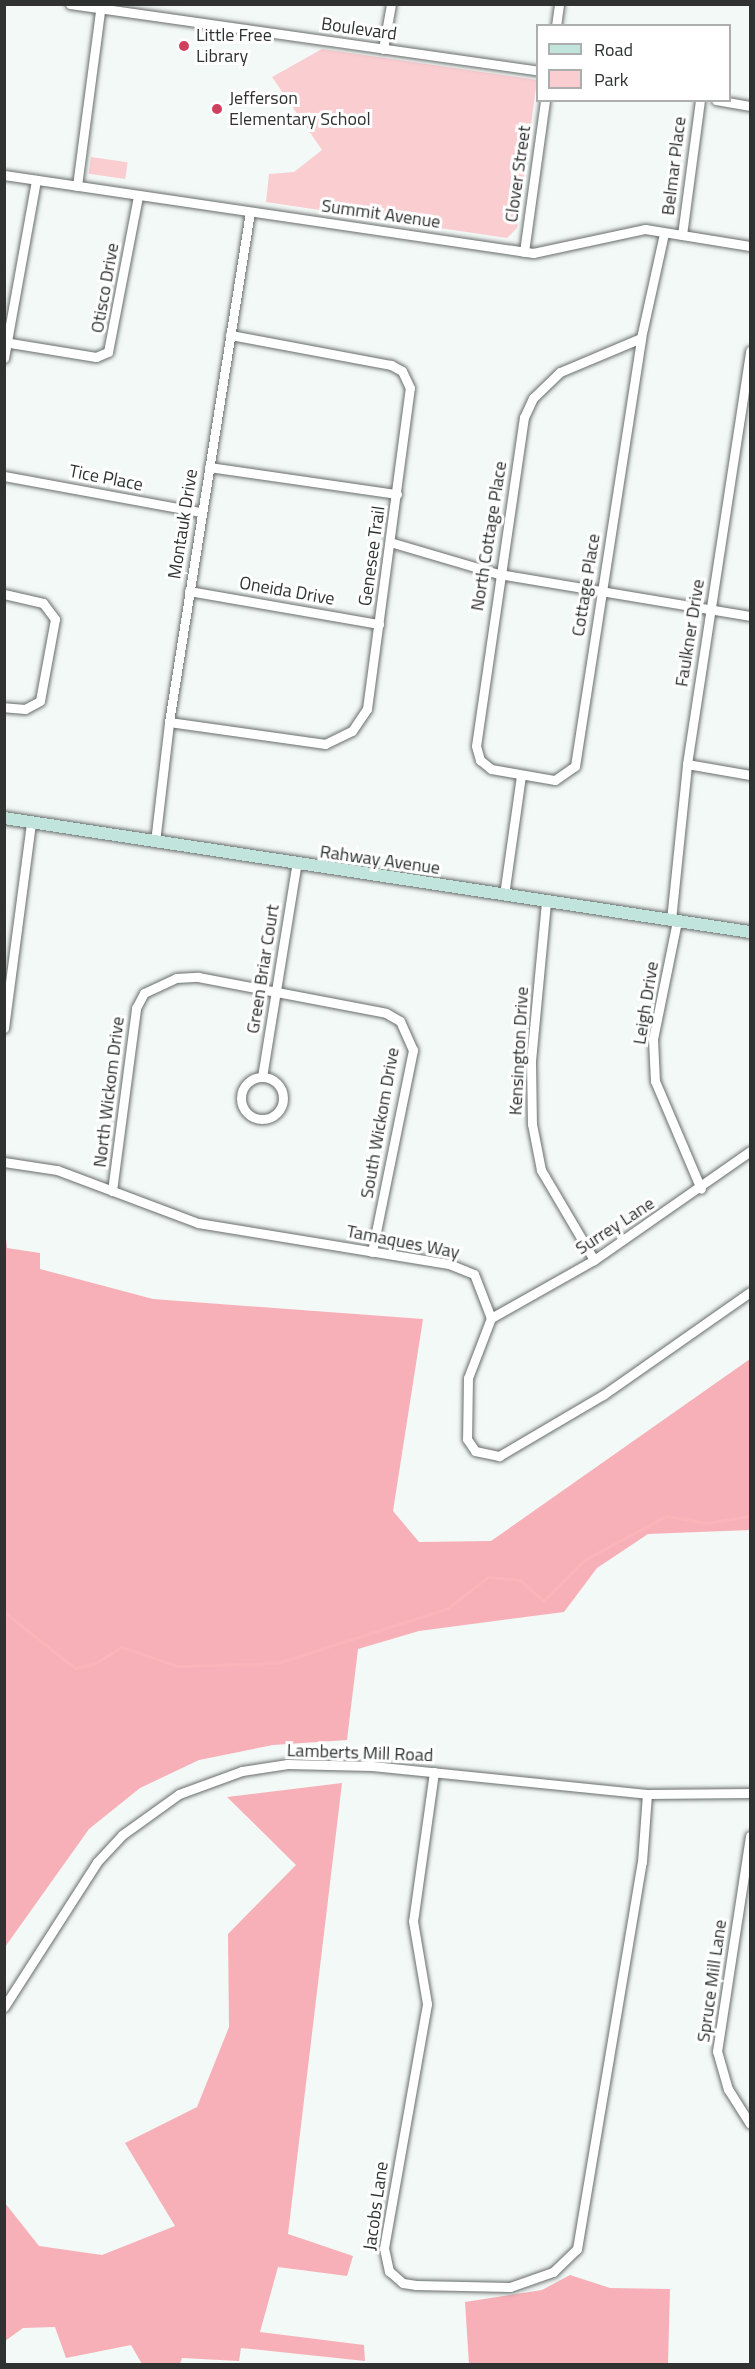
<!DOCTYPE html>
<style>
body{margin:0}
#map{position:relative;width:755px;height:2369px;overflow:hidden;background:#f3f9f7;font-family:"Titillium Web",sans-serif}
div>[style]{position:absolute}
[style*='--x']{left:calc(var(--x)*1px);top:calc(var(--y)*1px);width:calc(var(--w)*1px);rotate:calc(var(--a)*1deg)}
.green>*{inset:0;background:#facdd0;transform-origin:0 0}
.forest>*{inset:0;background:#f7b0b7}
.stream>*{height:3px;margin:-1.5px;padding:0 1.5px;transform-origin:1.5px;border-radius:1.5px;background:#fcb4bb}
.roads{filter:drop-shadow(0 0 2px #686d6b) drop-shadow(0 0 2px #686d6b)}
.street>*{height:9px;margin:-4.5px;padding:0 4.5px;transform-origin:4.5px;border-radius:4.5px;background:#fff}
.street>.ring{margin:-4.5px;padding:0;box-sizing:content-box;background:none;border:9px solid #fff;border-radius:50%}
.secondary>*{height:12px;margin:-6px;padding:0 6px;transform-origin:6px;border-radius:6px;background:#c1e5dd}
.dots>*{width:16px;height:16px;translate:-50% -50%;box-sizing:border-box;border:3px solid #fff;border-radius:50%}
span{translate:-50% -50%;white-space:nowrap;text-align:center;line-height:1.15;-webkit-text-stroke:6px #fff;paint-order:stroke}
.street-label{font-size:18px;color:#303231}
.poi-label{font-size:18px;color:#303231}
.left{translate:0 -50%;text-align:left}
.frame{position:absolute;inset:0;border:6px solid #303231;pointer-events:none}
.legend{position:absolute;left:536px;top:24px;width:195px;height:78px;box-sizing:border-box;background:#fff;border:2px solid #acadad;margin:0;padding:8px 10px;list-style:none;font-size:18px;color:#303231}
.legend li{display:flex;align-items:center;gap:12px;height:30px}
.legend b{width:30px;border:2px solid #acadad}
</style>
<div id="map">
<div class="green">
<div style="clip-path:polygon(322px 49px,537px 80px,517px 228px,507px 238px,266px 202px,269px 174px,294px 172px,322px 150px,272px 77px)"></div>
<div style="left:91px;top:157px;width:37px;height:17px;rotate:8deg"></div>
</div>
<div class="forest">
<div style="clip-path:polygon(5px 1230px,7px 1248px,40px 1253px,40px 1269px,153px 1299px,423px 1319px,393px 1511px,419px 1542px,491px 1541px,750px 1359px,750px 1530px,648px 1534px,597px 1568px,564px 1612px,419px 1631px,358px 1649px,347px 1740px,273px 1745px,199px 1760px,140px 1788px,89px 1829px,5px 1947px)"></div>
<div style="clip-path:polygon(342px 1783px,288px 2234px,353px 2256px,347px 2276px,278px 2267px,260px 2332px,364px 2345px,365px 2361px,241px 2348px,239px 2361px,182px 2358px,180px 2364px,142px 2364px,131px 2345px,66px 2358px,55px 2327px,23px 2328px,5px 2341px,5px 2203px,39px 2246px,102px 2255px,175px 2226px,125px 2143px,197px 2107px,229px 2027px,228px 1934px,296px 1865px,227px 1797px)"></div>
<div style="clip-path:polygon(570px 2275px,610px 2288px,670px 2289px,668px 2364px,469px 2364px,465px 2302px,542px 2290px)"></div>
</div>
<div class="stream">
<div style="--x:4;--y:1612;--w:90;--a:38.3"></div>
<div style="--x:75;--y:1668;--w:19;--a:-12"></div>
<div style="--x:94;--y:1664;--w:32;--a:-32"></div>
<div style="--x:121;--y:1647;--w:59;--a:18.7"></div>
<div style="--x:177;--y:1666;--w:101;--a:-1.7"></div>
<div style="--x:278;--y:1663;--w:179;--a:-17.9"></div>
<div style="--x:448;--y:1608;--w:51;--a:-37.8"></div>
<div style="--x:488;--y:1577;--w:32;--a:5"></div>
<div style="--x:520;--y:1580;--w:31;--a:42"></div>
<div style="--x:543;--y:1601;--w:58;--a:-45"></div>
<div style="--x:584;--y:1560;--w:93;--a:-28.2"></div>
<div style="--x:666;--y:1516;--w:41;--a:9.9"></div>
<div style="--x:706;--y:1523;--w:45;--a:-9"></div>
</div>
<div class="roads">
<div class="street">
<div style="--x:70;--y:4;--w:473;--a:8.1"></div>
<div style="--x:556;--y:26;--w:22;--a:-82"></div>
<div style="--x:383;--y:49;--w:46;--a:-79.9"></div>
<div style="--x:716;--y:100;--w:35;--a:10"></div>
<div style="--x:4;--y:175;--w:535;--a:8.39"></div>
<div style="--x:533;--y:253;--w:115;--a:-12.1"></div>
<div style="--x:645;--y:229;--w:106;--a:9.2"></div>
<div style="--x:77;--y:186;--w:184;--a:-82.5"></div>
<div style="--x:682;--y:235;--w:136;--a:-82.4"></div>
<div style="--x:524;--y:252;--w:153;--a:-82.1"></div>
<div style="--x:641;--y:338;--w:88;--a:157.2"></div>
<div style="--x:560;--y:372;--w:37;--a:136"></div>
<div style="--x:533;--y:398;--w:21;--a:115"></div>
<div style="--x:524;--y:417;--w:332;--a:98.3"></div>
<div style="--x:476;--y:746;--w:15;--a:74"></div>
<div style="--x:480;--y:760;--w:14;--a:39"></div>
<div style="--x:491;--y:769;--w:65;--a:9.8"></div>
<div style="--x:555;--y:780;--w:24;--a:-35"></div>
<div style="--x:575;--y:766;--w:433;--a:-81.2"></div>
<div style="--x:641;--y:338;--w:107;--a:-77.6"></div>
<div style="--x:4;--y:342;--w:93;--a:9.3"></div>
<div style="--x:96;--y:357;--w:13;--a:-23"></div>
<div style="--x:108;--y:352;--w:159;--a:-79.1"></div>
<div style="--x:4;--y:358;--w:181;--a:-79.8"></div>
<div style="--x:209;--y:467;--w:190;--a:8.2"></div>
<div style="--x:4;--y:476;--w:200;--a:10.4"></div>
<div style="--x:390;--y:542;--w:114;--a:16.4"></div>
<div style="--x:499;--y:574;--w:254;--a:9.5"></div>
<div style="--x:189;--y:591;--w:193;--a:9.9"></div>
<div style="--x:4;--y:594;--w:40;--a:13"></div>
<div style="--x:43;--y:603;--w:20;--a:53"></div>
<div style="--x:55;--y:619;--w:83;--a:100.4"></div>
<div style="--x:40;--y:701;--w:17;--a:152"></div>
<div style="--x:25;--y:709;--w:21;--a:-175"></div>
<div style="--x:169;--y:722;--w:158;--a:8"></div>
<div style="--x:325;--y:744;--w:30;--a:-26"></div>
<div style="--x:352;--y:731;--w:27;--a:-56"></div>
<div style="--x:367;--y:709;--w:324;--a:-82.4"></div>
<div style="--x:410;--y:388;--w:19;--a:-115"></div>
<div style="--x:402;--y:371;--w:13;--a:-151"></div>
<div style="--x:391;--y:365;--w:164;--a:-169.4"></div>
<div style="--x:687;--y:764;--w:64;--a:9.9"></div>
<div style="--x:155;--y:842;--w:121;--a:-83.3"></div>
<div style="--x:169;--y:722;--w:516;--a:-80.98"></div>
<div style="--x:504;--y:895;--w:121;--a:-81.9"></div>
<div style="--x:546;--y:902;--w:161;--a:95.4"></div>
<div style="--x:531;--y:1062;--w:62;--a:89.1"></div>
<div style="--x:532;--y:1124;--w:47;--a:78.9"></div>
<div style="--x:541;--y:1170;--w:104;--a:59.5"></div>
<div style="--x:671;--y:920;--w:157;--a:-84.1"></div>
<div style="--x:687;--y:764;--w:418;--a:-81.3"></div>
<div style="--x:677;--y:921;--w:120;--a:101.5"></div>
<div style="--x:653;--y:1039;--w:42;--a:87.3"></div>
<div style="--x:655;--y:1081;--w:117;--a:66.9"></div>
<div style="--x:4;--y:1028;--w:207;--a:-82.5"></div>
<div style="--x:262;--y:1077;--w:213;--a:-80.8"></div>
<div class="ring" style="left:241px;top:1077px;width:33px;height:33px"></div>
<div style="--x:4;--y:1162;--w:54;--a:8.6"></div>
<div style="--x:57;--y:1170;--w:151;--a:20.6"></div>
<div style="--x:198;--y:1223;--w:254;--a:9.3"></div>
<div style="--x:449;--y:1264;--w:27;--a:22"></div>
<div style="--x:474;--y:1274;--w:47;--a:68.9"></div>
<div style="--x:491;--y:1318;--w:64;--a:111"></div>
<div style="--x:468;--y:1378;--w:61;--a:90.9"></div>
<div style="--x:467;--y:1439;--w:14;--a:56"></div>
<div style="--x:475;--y:1451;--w:25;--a:12"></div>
<div style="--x:499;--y:1456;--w:121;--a:-30.4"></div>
<div style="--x:603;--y:1395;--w:179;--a:-35"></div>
<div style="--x:112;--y:1191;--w:185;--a:-82.5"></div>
<div style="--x:136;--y:1008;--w:17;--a:-62"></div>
<div style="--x:144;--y:993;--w:35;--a:-25"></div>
<div style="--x:176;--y:978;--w:22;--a:-3"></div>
<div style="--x:198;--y:977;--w:191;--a:10.8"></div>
<div style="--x:386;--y:1013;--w:16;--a:30"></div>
<div style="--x:400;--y:1021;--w:32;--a:66"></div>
<div style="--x:413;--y:1050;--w:206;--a:101.5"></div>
<div style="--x:491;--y:1318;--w:118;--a:-29.4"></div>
<div style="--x:594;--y:1260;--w:190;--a:-34.9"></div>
<div style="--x:434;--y:1772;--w:150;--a:98"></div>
<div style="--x:413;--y:1921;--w:84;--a:80.4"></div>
<div style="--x:427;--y:2004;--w:248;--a:100"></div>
<div style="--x:384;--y:2248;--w:24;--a:78"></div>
<div style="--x:389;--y:2271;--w:18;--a:41"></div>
<div style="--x:403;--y:2283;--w:13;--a:9"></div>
<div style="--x:416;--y:2285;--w:94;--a:1.2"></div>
<div style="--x:510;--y:2287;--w:46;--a:-19.2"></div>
<div style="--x:553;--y:2272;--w:33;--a:-44"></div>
<div style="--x:577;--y:2249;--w:392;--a:-80.5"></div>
<div style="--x:642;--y:1862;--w:68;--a:-85.8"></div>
<div style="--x:750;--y:1836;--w:218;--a:98.7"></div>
<div style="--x:717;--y:2051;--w:40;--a:74"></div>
<div style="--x:728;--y:2089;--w:41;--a:57.8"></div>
<div style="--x:4;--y:2007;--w:172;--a:-57.3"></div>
<div style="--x:97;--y:1862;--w:37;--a:-47"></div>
<div style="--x:122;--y:1835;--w:70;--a:-35.7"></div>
<div style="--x:179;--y:1794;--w:67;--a:-20.1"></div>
<div style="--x:242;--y:1771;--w:46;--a:-8.8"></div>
<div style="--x:287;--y:1764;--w:85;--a:1.3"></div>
<div style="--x:372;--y:1766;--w:276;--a:5.8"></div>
<div style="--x:647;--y:1794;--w:103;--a:-0.6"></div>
</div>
<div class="secondary">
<div style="--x:4;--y:818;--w:755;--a:8.69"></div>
</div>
</div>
<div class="dots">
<div style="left:184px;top:46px;background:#d0405e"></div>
<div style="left:217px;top:109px;background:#d0405e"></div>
</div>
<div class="street-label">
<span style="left:359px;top:29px;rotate:8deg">Boulevard</span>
<span style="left:674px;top:166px;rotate:-83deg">Belmar Place</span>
<span style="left:518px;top:174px;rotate:-82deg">Clover Street</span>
<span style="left:381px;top:214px;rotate:8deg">Summit Avenue</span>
<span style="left:105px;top:288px;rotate:-80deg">Otisco Drive</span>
<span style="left:106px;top:478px;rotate:11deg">Tice Place</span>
<span style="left:183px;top:524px;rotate:-81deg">Montauk Drive</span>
<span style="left:489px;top:536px;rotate:-81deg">North Cottage Place</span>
<span style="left:372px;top:556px;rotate:-82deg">Genesee Trail</span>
<span style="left:586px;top:585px;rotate:-81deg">Cottage Place</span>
<span style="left:287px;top:591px;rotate:10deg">Oneida Drive</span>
<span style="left:690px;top:633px;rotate:-81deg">Faulkner Drive</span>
<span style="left:380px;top:860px;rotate:8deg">Rahway Avenue</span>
<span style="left:263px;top:969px;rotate:-81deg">Green Briar Court</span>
<span style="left:646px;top:1003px;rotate:-81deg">Leigh Drive</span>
<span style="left:519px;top:1051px;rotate:-87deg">Kensington Drive</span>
<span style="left:109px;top:1092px;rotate:-83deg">North Wickom Drive</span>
<span style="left:380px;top:1123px;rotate:-80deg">South Wickom Drive</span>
<span style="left:615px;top:1226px;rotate:-33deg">Surrey Lane</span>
<span style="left:403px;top:1242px;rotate:11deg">Tamaques Way</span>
<span style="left:360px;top:1753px;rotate:2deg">Lamberts Mill Road</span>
<span style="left:712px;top:1981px;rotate:-82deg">Spruce Mill Lane</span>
<span style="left:376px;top:2206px;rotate:-82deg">Jacobs Lane</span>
</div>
<div class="poi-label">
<span class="left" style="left:196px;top:46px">Little Free<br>Library</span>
<span class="left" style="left:229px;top:109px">Jefferson<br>Elementary School</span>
</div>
<div class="frame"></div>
<ul class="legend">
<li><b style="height:8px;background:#c1e5dd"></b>Road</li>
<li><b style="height:16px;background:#facdd0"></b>Park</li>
</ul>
</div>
